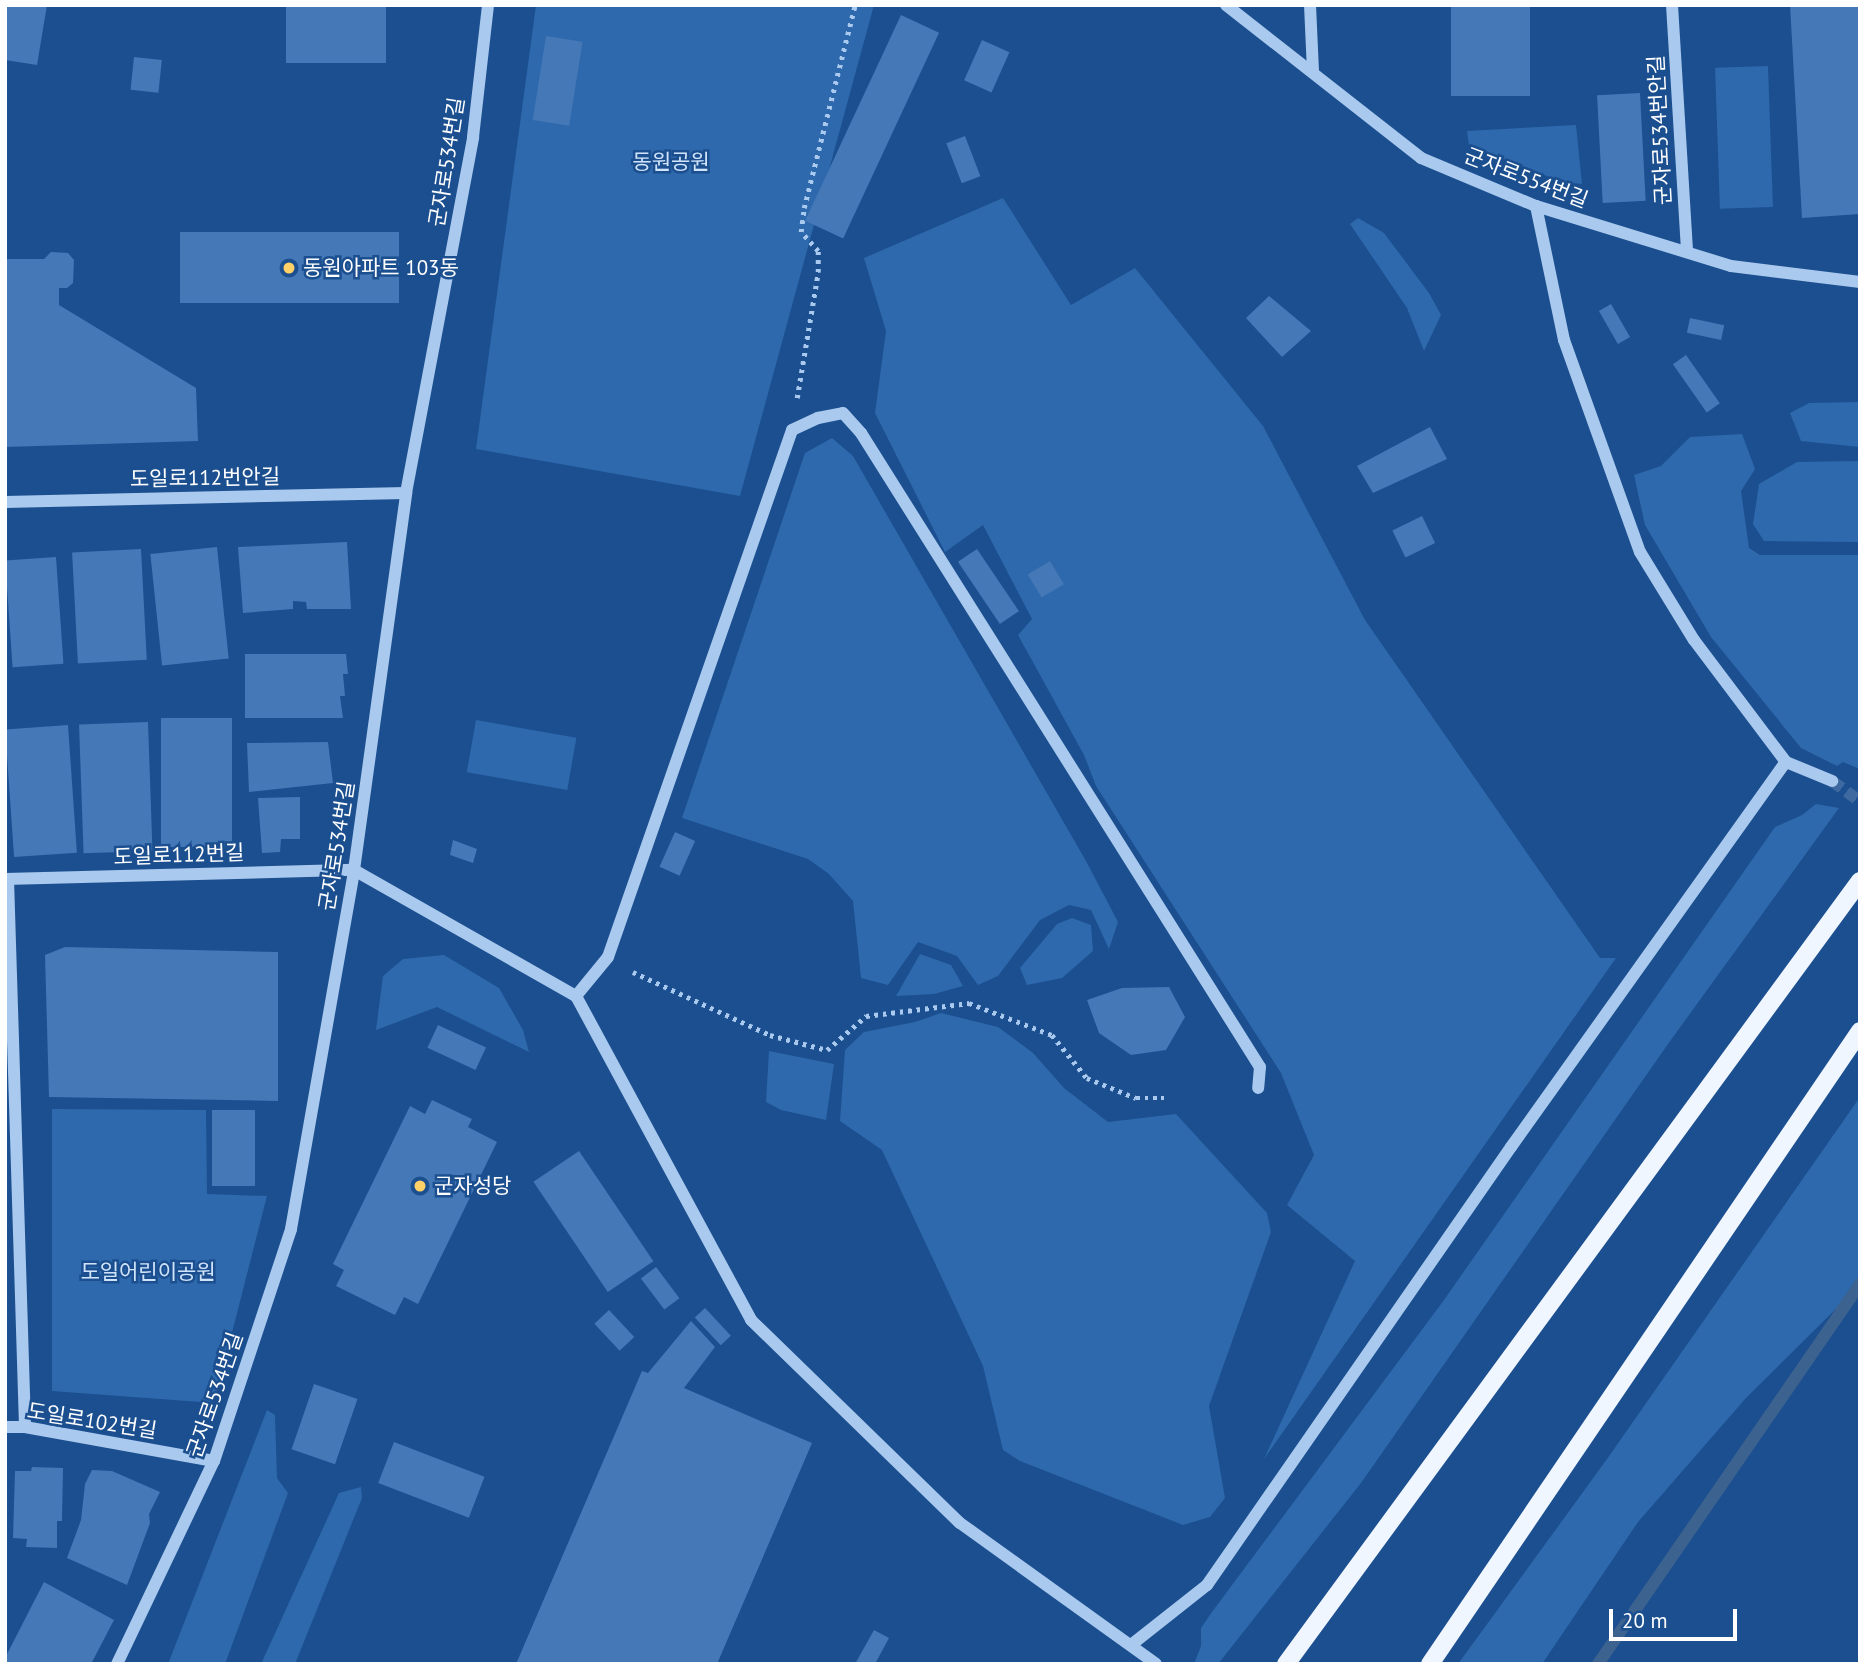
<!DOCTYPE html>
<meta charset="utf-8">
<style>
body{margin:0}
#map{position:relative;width:1865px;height:1669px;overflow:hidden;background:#1b4f8f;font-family:"PT Sans","Noto Sans KR",sans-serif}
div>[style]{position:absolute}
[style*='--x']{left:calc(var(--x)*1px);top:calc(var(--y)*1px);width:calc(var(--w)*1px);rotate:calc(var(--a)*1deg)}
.green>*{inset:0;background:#2e69ad;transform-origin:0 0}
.stream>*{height:12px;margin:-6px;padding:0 6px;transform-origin:6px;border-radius:6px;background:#3c6290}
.building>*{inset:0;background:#4478b7;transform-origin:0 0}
.minor-tunnel>*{height:12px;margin-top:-6px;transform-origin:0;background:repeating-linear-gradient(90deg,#3d69a0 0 12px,transparent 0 18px)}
.path>*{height:4.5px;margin-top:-2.25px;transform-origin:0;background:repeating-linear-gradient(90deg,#a9c9ee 0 3.5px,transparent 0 8.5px)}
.minor>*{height:12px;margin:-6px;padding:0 6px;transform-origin:6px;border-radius:6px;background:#a9c9ee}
.major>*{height:18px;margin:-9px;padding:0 9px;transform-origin:9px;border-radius:9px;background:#f0f6ff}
.dots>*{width:19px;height:19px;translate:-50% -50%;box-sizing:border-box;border:4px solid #1b4f8f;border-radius:50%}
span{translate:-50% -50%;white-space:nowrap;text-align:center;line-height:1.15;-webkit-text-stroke:5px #1b4f8f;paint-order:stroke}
.street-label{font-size:21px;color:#fff}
.park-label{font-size:21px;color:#cfe3fa}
.poi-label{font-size:21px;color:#fff}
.left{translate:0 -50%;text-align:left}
.frame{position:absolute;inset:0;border:7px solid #fff;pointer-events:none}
.scale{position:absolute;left:1609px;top:1609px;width:128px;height:32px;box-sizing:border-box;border:4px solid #fff;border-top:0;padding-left:9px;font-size:21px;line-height:24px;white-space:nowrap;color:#fff;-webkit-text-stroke:5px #1b4f8f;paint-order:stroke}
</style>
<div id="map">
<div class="green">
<div style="clip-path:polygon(536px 5px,874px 5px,740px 496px,476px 449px)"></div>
<div style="left:1768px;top:66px;width:141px;height:53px;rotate:88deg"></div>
<div style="clip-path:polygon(1576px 125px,1582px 184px,1562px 182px,1469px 145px,1467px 131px)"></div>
<div style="clip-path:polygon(1003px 198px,1071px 305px,1135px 268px,1263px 426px,1365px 620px,1600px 958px,1616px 958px,1264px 1459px,1355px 1261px,1287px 1205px,1314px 1155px,1281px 1073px,1096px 786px,1084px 755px,1018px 635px,1032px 619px,983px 525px,945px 552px,875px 413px,886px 331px,864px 258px)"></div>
<div style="clip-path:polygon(1358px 218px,1384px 233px,1429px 293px,1441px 315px,1424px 351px,1407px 308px,1350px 224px)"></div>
<div style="clip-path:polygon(1860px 402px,1860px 447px,1801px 441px,1790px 413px,1809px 403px)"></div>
<div style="clip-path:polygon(1742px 434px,1755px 469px,1741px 491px,1749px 548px,1760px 555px,1860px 555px,1860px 769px,1843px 762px,1837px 766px,1801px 748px,1711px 637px,1645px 525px,1634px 475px,1661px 466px,1690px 437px)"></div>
<div style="clip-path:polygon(832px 438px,853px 456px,1086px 861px,1118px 922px,1109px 949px,1091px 910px,1069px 905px,1040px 920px,998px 976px,978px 985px,957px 956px,918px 942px,888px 985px,861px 978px,853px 901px,829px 874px,808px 859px,682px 818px,805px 453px)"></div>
<div style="clip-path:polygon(1860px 461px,1860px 542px,1764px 541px,1753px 524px,1759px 484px,1797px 462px)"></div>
<div style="left:476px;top:720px;width:102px;height:53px;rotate:10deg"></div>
<div style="clip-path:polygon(1816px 804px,1839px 808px,1668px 1044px,1361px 1483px,1218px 1664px,1194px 1664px,1201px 1646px,1201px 1628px,1212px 1612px,1444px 1300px,1775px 827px,1802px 815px)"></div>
<div style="clip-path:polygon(1072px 918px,1091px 925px,1093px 951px,1062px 978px,1027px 985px,1020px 968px,1057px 924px)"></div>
<div style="clip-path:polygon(920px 954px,951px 965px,963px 986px,934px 994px,896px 996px)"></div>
<div style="clip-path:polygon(444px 955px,499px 988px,523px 1030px,529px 1052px,437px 1007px,376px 1030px,383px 976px,403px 959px)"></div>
<div style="clip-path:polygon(941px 1013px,998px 1027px,1033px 1053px,1064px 1088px,1108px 1122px,1176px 1114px,1267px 1213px,1271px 1232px,1209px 1406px,1225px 1498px,1210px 1517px,1183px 1525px,1020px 1461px,1003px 1450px,983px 1366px,882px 1150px,840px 1121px,845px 1050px,864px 1032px,915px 1022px)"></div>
<div style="clip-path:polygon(769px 1051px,834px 1064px,826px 1120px,781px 1110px,766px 1102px)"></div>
<div style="clip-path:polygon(1860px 1097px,1860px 1285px,1746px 1398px,1638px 1522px,1542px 1664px,1458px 1664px,1607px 1459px)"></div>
<div style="clip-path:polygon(52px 1109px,206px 1110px,207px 1194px,267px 1196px,214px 1403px,52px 1391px)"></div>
<div style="clip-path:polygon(267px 1410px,275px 1415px,277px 1478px,288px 1493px,225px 1664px,168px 1664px)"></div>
<div style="clip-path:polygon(361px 1487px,362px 1498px,295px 1664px,261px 1664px,339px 1493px)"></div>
</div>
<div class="stream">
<div style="--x:1598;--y:1664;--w:462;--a:-55.4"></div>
</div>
<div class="building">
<div style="clip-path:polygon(5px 5px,47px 5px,37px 65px,5px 60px)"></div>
<div style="left:286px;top:5px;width:100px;height:58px"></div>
<div style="left:1451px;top:5px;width:79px;height:91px"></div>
<div style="clip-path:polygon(1790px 5px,1860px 5px,1860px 214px,1802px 218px)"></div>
<div style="left:901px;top:15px;width:42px;height:227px;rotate:25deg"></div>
<div style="left:546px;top:36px;width:37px;height:85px;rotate:9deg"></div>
<div style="left:982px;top:40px;width:30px;height:44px;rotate:24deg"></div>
<div style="left:134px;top:57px;width:28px;height:33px;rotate:6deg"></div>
<div style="left:1640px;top:93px;width:108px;height:43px;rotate:87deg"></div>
<div style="left:965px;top:136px;width:43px;height:20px;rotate:69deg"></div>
<div style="left:180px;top:232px;width:219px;height:71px"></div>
<div style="clip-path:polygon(51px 252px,68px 253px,74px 260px,73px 283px,67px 288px,59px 288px,59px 305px,196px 388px,198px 441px,5px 447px,5px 259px,44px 259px)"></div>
<div style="clip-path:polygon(1269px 296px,1311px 331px,1282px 357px,1246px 318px)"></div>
<div style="left:1611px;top:304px;width:38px;height:14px;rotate:60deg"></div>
<div style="left:1690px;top:318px;width:35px;height:15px;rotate:12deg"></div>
<div style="left:1686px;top:355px;width:59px;height:16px;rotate:55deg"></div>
<div style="clip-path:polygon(1430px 427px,1447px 459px,1373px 493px,1357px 466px)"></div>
<div style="left:1422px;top:516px;width:30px;height:33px;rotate:64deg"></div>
<div style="clip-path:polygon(347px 542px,351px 609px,307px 609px,306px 602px,293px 601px,293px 609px,243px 613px,238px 547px)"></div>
<div style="left:217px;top:547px;width:112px;height:67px;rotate:84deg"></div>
<div style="left:141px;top:549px;width:111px;height:69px;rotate:87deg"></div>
<div style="left:977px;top:549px;width:75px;height:23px;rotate:56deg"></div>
<div style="left:56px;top:557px;width:107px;height:51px;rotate:86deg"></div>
<div style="left:1050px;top:561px;width:27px;height:26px;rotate:59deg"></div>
<div style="clip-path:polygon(245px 654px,346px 654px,348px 674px,343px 674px,345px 696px,340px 696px,343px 718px,245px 718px)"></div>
<div style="left:161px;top:718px;width:71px;height:129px"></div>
<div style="left:148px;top:722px;width:129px;height:69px;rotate:88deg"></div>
<div style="left:68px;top:725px;width:128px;height:63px;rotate:86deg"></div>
<div style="clip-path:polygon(328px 742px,333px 783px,249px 792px,247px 743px)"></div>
<div style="clip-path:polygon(300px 797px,300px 839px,281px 839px,280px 852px,262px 853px,258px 798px)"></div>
<div style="left:675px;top:832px;width:22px;height:38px;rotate:24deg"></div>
<div style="clip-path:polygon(453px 840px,477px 849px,473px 863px,450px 855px)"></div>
<div style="clip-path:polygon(65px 947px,278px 952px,278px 1101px,49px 1097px,45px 955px)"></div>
<div style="clip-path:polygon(1169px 987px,1185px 1017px,1166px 1050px,1131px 1055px,1099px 1033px,1087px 1000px,1122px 988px)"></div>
<div style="left:438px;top:1025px;width:53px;height:25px;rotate:25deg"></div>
<div style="clip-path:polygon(432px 1100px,472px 1119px,468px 1127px,497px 1142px,418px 1304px,404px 1297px,395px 1315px,336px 1286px,344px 1270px,333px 1264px,410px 1106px,425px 1114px)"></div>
<div style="left:255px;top:1110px;width:76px;height:43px;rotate:90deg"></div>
<div style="left:579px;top:1151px;width:133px;height:55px;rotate:56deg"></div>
<div style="left:656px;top:1267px;width:39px;height:19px;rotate:53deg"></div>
<div style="left:705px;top:1308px;width:38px;height:14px;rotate:47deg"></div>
<div style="left:609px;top:1310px;width:37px;height:20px;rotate:47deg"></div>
<div style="clip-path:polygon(691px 1321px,715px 1347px,684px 1388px,812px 1443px,717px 1664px,516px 1664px,642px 1371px,648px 1373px)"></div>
<div style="left:314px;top:1384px;width:46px;height:69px;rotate:19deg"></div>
<div style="left:394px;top:1442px;width:97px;height:44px;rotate:21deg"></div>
<div style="clip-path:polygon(32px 1467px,63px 1468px,62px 1521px,57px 1521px,57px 1548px,26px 1547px,27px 1539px,13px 1538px,15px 1471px,31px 1471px)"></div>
<div style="clip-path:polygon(92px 1470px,112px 1471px,160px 1492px,149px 1514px,150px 1523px,127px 1585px,67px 1558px,81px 1520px,85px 1484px)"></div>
<div style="clip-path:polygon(44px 1582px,114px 1620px,91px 1664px,5px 1664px,5px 1658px)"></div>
<div style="clip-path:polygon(874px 1630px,889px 1638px,875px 1664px,855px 1664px)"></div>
</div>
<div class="minor-tunnel">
<div style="--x:1832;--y:781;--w:34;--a:36"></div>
</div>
<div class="path">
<div style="--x:797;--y:398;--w:128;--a:-80.5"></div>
<div style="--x:818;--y:272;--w:21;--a:-90"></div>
<div style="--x:818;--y:251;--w:25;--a:-132"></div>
<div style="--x:801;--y:232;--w:24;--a:-83"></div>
<div style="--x:804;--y:208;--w:209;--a:-75.9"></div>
<div style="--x:633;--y:972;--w:151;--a:24.7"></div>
<div style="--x:770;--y:1035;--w:59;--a:14.7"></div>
<div style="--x:827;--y:1050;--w:52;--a:-41.1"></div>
<div style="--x:866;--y:1016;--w:104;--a:-7.2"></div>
<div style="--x:969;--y:1003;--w:89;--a:21.1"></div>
<div style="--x:1052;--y:1035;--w:55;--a:50.9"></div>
<div style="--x:1087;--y:1078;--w:53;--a:22.2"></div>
<div style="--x:1136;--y:1098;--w:28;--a:0"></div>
</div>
<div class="minor">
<div style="--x:1226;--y:5;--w:248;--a:38.1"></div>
<div style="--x:1421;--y:158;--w:125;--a:22.7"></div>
<div style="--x:1536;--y:206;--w:204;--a:17.1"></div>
<div style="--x:1731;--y:266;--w:130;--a:7.1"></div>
<div style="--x:1310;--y:5;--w:66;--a:87.4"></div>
<div style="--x:1672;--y:5;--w:247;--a:86.5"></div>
<div style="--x:1536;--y:206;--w:137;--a:78.2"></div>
<div style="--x:1564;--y:340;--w:225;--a:70.3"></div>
<div style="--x:1640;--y:552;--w:103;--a:58.5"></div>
<div style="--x:1694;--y:640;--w:153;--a:53"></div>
<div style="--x:1786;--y:762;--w:50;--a:22.4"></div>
<div style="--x:5;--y:502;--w:401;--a:-1.3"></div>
<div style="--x:354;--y:870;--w:255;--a:29.6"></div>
<div style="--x:576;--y:996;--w:368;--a:61.6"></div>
<div style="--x:751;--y:1320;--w:291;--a:44.2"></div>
<div style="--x:960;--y:1523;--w:241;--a:35.7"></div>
<div style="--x:5;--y:879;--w:349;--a:-1.5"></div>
<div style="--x:8;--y:879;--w:548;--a:88.22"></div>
<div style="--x:576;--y:996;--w:50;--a:-50.6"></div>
<div style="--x:608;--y:957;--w:558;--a:-70.75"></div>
<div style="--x:792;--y:430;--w:29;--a:-25"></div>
<div style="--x:818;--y:418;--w:25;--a:-11"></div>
<div style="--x:843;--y:413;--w:27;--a:48"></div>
<div style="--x:861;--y:433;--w:749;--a:57.82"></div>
<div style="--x:1260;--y:1067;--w:21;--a:95"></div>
<div style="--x:5;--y:1427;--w:20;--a:0"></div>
<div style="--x:25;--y:1427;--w:192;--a:10.2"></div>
<div style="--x:1131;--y:1645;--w:97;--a:-38.3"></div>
<div style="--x:1207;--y:1585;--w:533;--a:-55.24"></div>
<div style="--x:1511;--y:1147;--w:473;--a:-54.5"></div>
<div style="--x:117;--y:1664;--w:225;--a:-64.5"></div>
<div style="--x:214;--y:1461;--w:244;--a:-71.6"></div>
<div style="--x:291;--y:1229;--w:364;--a:-80"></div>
<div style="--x:354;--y:870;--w:381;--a:-82.1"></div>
<div style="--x:406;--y:493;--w:362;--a:-79.3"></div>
<div style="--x:473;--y:137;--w:133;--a:-83.5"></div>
</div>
<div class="major">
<div style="--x:1286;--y:1664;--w:971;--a:-53.76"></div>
<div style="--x:1430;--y:1664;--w:765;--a:-55.81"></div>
</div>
<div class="dots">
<div style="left:289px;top:268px;background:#ffd166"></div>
<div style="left:420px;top:1186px;background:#ffd166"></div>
</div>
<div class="street-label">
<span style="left:1660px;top:130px;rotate:-93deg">군자로534번안길</span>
<span style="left:447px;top:162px;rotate:-81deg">군자로534번길</span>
<span style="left:1526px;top:178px;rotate:21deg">군자로554번길</span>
<span style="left:205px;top:478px;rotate:-1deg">도일로112번안길</span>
<span style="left:337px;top:846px;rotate:-81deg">군자로534번길</span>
<span style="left:179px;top:855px;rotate:-2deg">도일로112번길</span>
<span style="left:215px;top:1395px;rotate:-71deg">군자로534번길</span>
<span style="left:92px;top:1421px;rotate:9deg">도일로102번길</span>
</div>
<div class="park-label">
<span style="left:671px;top:162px">동원공원</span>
<span style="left:148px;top:1272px">도일어린이공원</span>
</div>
<div class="poi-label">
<span class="left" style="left:303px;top:268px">동원아파트 103동</span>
<span class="left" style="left:434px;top:1186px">군자성당</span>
</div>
<div class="frame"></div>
<div class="scale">20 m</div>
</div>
